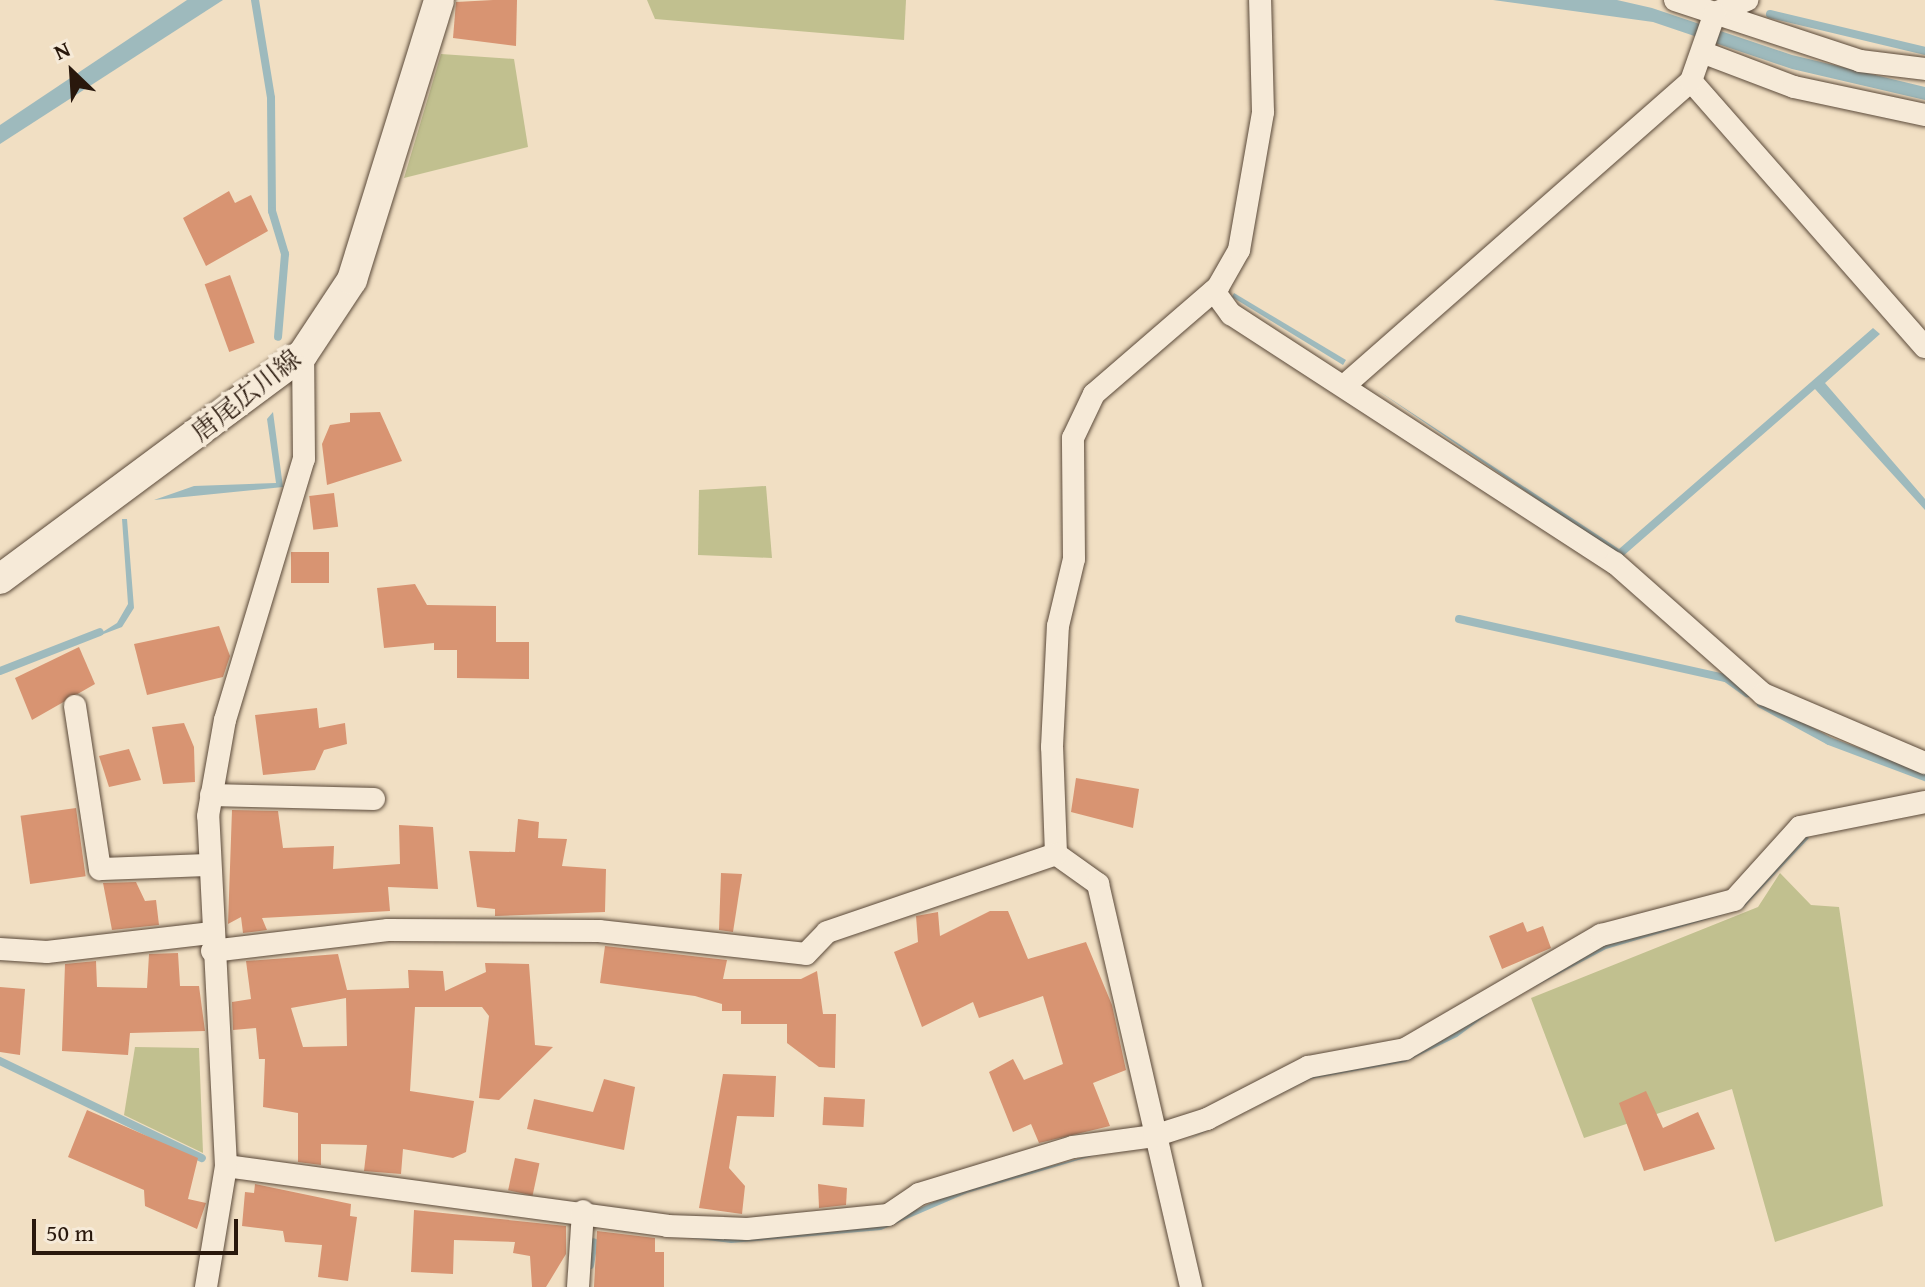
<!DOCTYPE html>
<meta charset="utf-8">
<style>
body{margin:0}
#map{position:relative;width:1925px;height:1287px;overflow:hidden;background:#f1dfc3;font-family:"Gentium Book Plus","Noto Serif JP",serif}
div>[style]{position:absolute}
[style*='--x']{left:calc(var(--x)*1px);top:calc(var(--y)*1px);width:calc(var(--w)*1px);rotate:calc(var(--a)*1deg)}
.green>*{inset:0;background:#c1c08f}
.water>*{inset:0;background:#9ebabd}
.stream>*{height:8px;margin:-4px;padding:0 4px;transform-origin:4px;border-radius:4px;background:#9ebabd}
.building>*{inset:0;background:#d89472;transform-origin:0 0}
.roads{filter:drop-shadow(0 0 2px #5b4a3a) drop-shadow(0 0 2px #5b4a3a)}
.street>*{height:22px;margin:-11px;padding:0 11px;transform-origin:11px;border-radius:11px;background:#f6ead8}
.secondary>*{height:30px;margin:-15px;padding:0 15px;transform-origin:15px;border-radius:15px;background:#f6ead8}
span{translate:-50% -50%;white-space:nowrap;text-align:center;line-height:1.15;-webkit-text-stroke:8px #f6ead8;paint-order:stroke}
.street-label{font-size:26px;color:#29180c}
.north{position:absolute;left:32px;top:32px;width:80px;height:80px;-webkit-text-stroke:6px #f6ead8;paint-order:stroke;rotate:335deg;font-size:22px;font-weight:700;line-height:32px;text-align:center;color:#29180c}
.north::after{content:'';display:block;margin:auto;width:28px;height:36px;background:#29180c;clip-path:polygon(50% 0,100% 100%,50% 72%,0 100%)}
.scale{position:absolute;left:32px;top:1219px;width:206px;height:36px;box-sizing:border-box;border:4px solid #29180c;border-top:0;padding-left:10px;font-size:24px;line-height:28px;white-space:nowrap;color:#29180c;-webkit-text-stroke:6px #f6ead8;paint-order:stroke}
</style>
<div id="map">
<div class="green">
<div style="clip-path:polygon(647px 0,906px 0,904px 40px,655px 19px)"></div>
<div style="clip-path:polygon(441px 54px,514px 59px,528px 147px,404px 178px)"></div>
<div style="clip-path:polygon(766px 486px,772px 558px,698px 555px,699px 490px)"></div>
<div style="clip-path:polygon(1780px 873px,1811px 905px,1839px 907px,1883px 1206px,1775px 1242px,1732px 1089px,1584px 1138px,1531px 998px,1758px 907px)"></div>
<div style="clip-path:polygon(135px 1047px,199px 1048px,203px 1153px,124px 1115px)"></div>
</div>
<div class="water">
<div style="clip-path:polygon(187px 0,223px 0,0 144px,0 125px)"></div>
<div style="clip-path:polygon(1493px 0,1617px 0,1652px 8px,1792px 55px,1925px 87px,1925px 100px,1792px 69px,1653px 22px)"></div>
<div style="clip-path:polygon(1234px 293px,1346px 360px,1343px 365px,1232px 297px)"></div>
<div style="clip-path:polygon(1873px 328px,1880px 334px,1825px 383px,1925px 499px,1925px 510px,1815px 389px,1622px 557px,1374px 388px,1619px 549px)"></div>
<div style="clip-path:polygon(273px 412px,283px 487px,154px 500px,194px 486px,276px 483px,267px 419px)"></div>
<div style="clip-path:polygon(122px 519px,127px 519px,134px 608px,122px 627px,93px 638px,117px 623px,128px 604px)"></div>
<div style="clip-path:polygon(1804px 834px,1809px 838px,1742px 909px,1606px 949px,1532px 988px,1599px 947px,1726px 911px)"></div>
<div style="clip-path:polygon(1516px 993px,1457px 1037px,1405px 1062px,1310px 1079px,1186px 1141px,1308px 1075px,1399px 1059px)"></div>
<div style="clip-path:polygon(1122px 1147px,967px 1193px,881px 1230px,731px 1243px,597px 1226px,885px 1224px,960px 1190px)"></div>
</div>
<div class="stream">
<div style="--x:255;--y:0;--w:99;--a:80.7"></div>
<div style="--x:271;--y:98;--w:113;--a:89.5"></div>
<div style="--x:272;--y:211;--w:45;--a:73.2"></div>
<div style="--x:285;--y:254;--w:83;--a:94.8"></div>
<div style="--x:1770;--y:14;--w:159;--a:13.4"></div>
<div style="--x:1459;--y:619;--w:273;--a:12.5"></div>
<div style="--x:1726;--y:678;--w:26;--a:36"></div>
<div style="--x:0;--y:671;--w:107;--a:-21.3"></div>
<div style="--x:1761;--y:704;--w:77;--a:28.6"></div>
<div style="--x:1829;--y:741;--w:103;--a:20.6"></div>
<div style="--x:0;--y:1061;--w:224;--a:25.7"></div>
<div style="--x:590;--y:1265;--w:23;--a:-80"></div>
</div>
<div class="building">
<div style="clip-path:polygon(493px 0,517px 0,516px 46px,453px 38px,456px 2px)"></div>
<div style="clip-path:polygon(229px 191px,235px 203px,251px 195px,268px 231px,206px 266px,183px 218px)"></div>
<div style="left:230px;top:275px;width:72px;height:27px;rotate:70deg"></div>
<div style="clip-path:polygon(380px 412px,402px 461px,327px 485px,322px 444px,330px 425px,350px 422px,350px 413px)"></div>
<div style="left:334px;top:493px;width:34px;height:25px;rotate:83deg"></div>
<div style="left:291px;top:552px;width:38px;height:31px"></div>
<div style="clip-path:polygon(415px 584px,427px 605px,496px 606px,496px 642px,529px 642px,529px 679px,457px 678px,457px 650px,434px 650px,434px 643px,384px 648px,377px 588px)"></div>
<div style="clip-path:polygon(219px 626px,230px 656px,223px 677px,147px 695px,134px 644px)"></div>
<div style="clip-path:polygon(79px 647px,95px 684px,32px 720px,15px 678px)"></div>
<div style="clip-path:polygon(317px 708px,319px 728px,345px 723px,347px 744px,324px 750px,315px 770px,263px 775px,255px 715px)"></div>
<div style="clip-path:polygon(184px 723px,194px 747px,195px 782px,163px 784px,152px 727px)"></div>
<div style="clip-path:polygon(129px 749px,141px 780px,109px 787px,99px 756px)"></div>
<div style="clip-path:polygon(1076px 778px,1139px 789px,1133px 828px,1071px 812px)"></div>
<div style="left:76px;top:808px;width:69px;height:56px;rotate:82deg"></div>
<div style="clip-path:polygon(232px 810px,278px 811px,283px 848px,334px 846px,333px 869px,400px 864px,399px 825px,433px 827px,438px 889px,388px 887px,390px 911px,262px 918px,267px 930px,243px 933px,241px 917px,228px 924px)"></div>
<div style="clip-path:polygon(518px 819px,539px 822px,538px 838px,567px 839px,562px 866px,606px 869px,605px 912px,495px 916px,495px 909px,477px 907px,469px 851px,515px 852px)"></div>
<div style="clip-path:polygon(721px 873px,742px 874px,733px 932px,719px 930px)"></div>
<div style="clip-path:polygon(136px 882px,145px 901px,156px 900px,159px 925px,112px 930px,103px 883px)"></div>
<div style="clip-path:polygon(990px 911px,1008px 911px,1028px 959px,1086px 942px,1112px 1005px,1126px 1070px,1093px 1083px,1110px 1126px,1039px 1143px,1031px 1124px,1013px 1132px,989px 1072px,1013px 1059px,1024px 1080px,1063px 1064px,1043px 996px,979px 1018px,973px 1002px,922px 1027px,894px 952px,918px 942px,916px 916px,938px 912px,940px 936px)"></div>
<div style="clip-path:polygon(1523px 922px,1527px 932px,1543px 926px,1551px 948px,1502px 969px,1489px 936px)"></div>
<div style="clip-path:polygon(605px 946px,727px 960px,723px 979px,801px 979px,817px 971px,823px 1014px,836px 1014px,835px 1068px,819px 1067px,787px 1043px,787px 1024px,741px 1024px,741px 1011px,722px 1011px,722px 1004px,695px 996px,600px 983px)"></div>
<div style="clip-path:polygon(178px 953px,180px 986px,199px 986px,205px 1031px,130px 1033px,128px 1055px,62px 1051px,65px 964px,96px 961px,97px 987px,147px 988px,149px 954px)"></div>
<div style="clip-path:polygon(evenodd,338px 954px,347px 990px,409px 988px,408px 970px,443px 971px,445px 991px,486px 972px,485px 963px,529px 964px,535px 1045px,553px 1047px,499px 1100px,479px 1098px,489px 1016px,482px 1007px,415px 1007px,410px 1091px,474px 1101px,466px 1152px,453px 1158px,403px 1149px,401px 1174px,364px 1171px,367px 1145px,321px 1144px,321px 1165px,298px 1162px,298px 1113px,263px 1107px,265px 1059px,259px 1059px,256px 1028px,233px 1030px,232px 1002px,251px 999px,246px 961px,338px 954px,346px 998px,347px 1046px,303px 1047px,291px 1008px,346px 998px)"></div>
<div style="clip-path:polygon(0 987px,25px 989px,20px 1055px,0 1052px)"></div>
<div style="clip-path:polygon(723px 1074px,776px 1076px,774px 1117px,737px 1116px,729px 1168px,745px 1186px,742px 1214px,699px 1208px)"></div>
<div style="clip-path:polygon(604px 1079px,635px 1087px,624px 1150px,527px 1129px,534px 1099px,593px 1112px)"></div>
<div style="clip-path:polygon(1646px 1091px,1663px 1128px,1698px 1112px,1715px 1149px,1644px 1171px,1619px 1103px)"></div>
<div style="left:824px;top:1097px;width:41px;height:28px;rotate:3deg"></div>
<div style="clip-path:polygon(87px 1110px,198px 1158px,188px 1199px,206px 1203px,197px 1229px,145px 1206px,144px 1190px,68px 1157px)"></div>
<div style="left:515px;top:1158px;width:25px;height:33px;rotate:12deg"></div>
<div style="clip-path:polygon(255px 1184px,351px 1204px,350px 1216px,357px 1217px,348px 1281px,318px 1277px,322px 1245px,285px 1242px,283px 1231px,242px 1226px,245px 1192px,254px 1193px)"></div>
<div style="clip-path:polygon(818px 1184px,847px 1188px,846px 1205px,819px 1208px)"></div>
<div style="clip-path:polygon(414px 1210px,566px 1226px,566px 1254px,546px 1287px,532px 1287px,530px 1256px,513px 1253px,515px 1242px,454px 1240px,453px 1274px,411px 1272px)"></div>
<div style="clip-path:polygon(597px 1231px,655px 1238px,655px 1252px,664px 1252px,664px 1287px,594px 1287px)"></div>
</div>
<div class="roads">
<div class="street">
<div style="--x:1675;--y:0;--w:195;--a:18.2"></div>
<div style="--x:1860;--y:61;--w:65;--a:7"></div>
<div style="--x:1715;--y:13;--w:35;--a:-22"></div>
<div style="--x:1707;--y:54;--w:93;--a:20.8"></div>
<div style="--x:1794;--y:87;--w:134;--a:12.1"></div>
<div style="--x:1691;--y:81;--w:354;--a:48.7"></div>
<div style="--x:1214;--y:291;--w:29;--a:54"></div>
<div style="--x:1231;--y:314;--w:458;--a:33"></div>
<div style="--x:1615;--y:563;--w:198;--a:41.5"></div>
<div style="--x:1763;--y:694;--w:176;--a:23.1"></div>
<div style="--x:1345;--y:385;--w:461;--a:-41.3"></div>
<div style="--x:1691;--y:81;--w:72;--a:-70.6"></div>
<div style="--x:75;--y:706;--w:165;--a:81.3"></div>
<div style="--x:100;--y:869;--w:109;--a:-2.1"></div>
<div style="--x:211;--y:795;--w:163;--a:1.4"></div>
<div style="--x:1056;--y:854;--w:107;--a:-92.1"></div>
<div style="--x:1052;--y:747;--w:121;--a:-87.2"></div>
<div style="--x:1058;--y:626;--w:69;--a:-76.6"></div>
<div style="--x:1074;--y:559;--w:121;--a:-90.5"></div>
<div style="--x:1073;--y:438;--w:49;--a:-64.5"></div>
<div style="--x:1094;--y:394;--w:164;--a:-40.8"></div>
<div style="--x:1218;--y:287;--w:43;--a:-60.4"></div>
<div style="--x:1239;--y:250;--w:140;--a:-80.1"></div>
<div style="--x:1263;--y:112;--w:112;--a:-91.5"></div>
<div style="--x:1056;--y:854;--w:52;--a:35.5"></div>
<div style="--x:1098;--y:884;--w:414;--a:77"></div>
<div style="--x:0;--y:949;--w:47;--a:3.7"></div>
<div style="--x:47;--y:952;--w:166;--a:-6.6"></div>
<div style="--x:212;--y:951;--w:177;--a:-6.8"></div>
<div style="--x:388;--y:930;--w:211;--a:0.3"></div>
<div style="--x:599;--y:931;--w:208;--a:6.3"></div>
<div style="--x:806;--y:954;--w:30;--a:-46"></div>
<div style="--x:827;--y:932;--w:242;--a:-18.8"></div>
<div style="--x:226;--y:1166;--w:445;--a:7.7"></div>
<div style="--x:667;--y:1226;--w:80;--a:2.1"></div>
<div style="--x:747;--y:1229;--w:142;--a:-5.7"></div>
<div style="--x:888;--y:1215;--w:37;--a:-34"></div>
<div style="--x:919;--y:1194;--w:161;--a:-17"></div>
<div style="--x:1073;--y:1147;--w:82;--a:-7.7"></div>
<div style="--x:1154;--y:1136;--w:56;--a:-17.8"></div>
<div style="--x:1207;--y:1119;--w:114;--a:-27.2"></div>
<div style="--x:1308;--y:1067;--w:99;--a:-10.5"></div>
<div style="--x:1405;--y:1049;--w:227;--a:-30.2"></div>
<div style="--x:1601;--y:935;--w:138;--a:-14.7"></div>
<div style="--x:1734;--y:900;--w:98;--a:-47.9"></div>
<div style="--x:1800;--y:827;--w:127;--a:-11.3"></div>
<div style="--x:206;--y:1287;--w:123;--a:-80.6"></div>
<div style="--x:226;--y:1166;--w:350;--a:-92.9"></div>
<div style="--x:208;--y:816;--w:97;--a:-80"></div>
<div style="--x:225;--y:720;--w:273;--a:-73.2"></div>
<div style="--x:304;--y:459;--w:105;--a:-90.5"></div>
<div style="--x:578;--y:1287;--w:76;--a:-86.2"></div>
</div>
<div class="secondary">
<div style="--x:0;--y:579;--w:377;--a:-36.6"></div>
<div style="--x:303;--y:354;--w:89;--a:-56.5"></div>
<div style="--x:352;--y:280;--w:293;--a:-72.7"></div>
</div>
</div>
<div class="street-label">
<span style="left:246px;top:395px;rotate:-38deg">唐尾広川線</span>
</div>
<div class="north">N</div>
<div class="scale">50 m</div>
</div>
